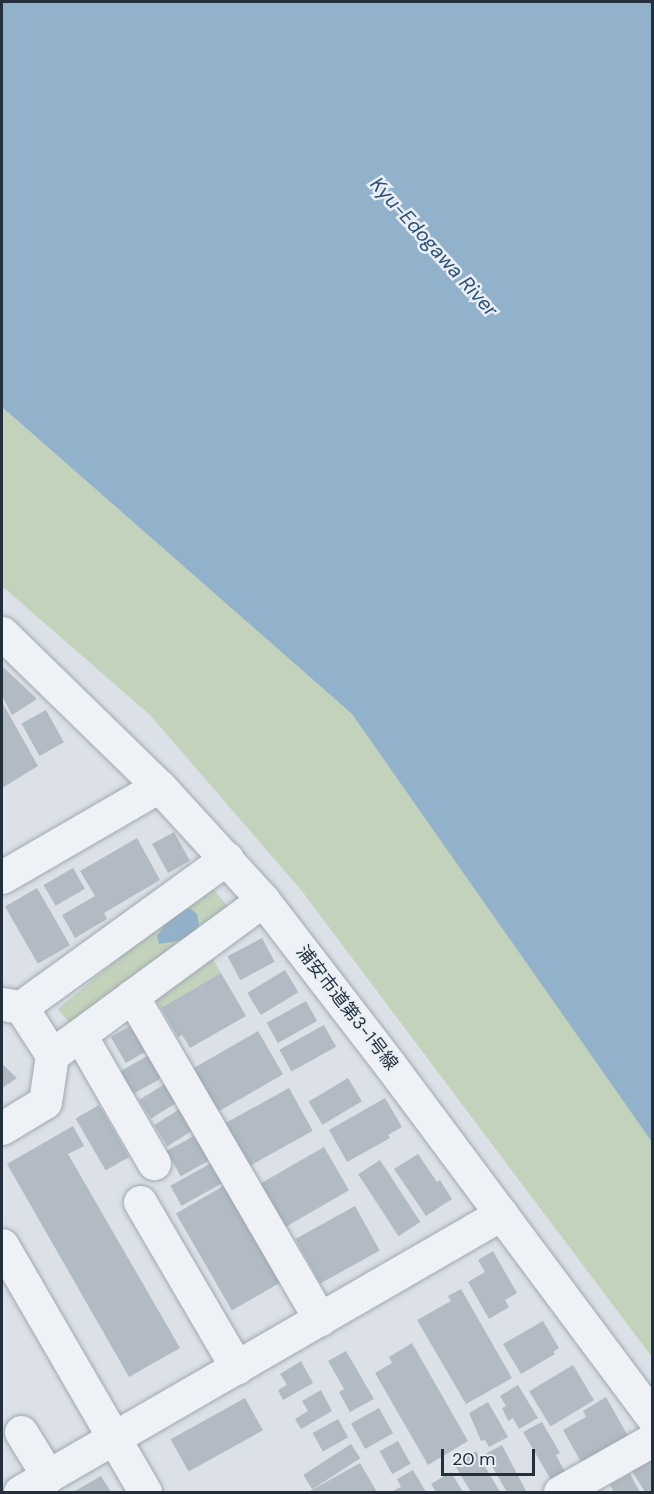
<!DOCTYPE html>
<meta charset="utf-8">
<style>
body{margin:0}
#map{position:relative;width:654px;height:1494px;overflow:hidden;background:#dbe1e7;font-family:"DM Sans","Noto Sans JP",sans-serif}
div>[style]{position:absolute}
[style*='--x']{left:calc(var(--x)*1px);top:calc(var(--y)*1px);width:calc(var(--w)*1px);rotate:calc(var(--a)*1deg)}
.green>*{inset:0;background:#c3d2bb;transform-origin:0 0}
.water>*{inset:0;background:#92b2cb}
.building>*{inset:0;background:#b2bac4;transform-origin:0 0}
.roads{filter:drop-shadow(0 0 2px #a0a8b1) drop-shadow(0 0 2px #a0a8b1)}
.minor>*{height:33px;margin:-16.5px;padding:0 16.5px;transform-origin:16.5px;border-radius:16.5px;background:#eef1f5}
span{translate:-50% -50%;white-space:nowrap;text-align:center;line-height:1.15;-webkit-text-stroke:5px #eaeff5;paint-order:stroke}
.street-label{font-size:18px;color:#242f3e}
.water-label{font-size:20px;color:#2b5175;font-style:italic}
.frame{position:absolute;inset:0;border:3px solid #242f3e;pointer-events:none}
.scale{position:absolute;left:441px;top:1449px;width:94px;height:27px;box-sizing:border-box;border:3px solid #242f3e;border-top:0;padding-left:8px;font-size:18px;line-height:21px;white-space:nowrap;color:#242f3e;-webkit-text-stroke:4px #eaeff5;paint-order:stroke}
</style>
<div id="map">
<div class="green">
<div style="clip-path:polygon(2px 407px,352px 714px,652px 1125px,652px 1357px,301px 890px,150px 715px,2px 586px)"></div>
<div style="left:208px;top:883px;width:38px;height:196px;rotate:50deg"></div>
<div style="clip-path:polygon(213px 959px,221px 973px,161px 1008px,156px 999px)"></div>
</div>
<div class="water">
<div style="clip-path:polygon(2px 2px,652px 2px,652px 1142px,352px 714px,2px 407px)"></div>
<div style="clip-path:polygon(181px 909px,191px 909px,197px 914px,199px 924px,194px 933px,183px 940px,159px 944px,157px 936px,173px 914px)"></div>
</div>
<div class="building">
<div style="clip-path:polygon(2px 666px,37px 699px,12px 715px,2px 696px)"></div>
<div style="clip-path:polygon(2px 702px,38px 766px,2px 788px)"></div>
<div style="left:46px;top:710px;width:37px;height:28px;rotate:61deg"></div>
<div style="left:174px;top:832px;width:33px;height:25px;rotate:61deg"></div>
<div style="clip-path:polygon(137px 838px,160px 880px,104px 913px,107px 919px,75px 938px,62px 915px,95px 896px,80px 871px)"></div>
<div style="left:73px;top:868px;width:24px;height:34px;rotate:60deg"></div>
<div style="left:37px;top:888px;width:66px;height:37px;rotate:60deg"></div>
<div style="left:262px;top:938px;width:27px;height:39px;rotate:62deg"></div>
<div style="left:285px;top:970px;width:26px;height:44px;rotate:59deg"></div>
<div style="clip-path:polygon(221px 973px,246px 1016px,190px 1048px,182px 1035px,178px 1037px,161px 1008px)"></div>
<div style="left:306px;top:1001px;width:23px;height:45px;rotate:61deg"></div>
<div style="left:135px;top:1023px;width:30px;height:28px;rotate:60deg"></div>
<div style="left:324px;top:1025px;width:25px;height:51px;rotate:61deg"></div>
<div style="left:258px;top:1031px;width:50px;height:78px;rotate:60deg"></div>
<div style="left:153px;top:1053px;width:26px;height:39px;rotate:61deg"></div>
<div style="clip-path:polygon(2px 1064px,17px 1078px,2px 1088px)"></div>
<div style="left:348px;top:1078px;width:27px;height:46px;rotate:59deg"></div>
<div style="left:168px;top:1082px;width:22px;height:34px;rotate:58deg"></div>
<div style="left:289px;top:1088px;width:49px;height:78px;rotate:61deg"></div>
<div style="clip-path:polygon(385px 1098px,402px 1127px,388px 1135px,390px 1138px,347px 1162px,329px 1130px)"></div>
<div style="left:99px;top:1105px;width:60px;height:27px;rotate:60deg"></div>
<div style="left:183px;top:1107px;width:25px;height:34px;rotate:58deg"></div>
<div style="clip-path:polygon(73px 1126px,84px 1146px,68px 1154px,180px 1348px,129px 1377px,7px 1164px)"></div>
<div style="left:199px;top:1133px;width:29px;height:37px;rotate:61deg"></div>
<div style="left:324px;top:1147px;width:50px;height:78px;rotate:60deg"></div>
<div style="clip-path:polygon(418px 1154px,437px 1182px,440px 1180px,452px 1199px,426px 1216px,394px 1169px)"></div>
<div style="left:380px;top:1160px;width:74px;height:26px;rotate:57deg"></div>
<div style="left:215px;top:1161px;width:23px;height:51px;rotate:61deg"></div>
<div style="left:227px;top:1184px;width:112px;height:59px;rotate:60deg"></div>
<div style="left:355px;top:1206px;width:51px;height:68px;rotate:61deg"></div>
<div style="clip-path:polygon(493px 1251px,517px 1293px,505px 1300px,509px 1307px,489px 1319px,468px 1282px,485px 1272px,478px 1260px)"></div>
<div style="clip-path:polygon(461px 1289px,512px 1378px,466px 1404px,417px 1320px,451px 1301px,448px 1296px)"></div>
<div style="clip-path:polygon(543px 1321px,559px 1348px,553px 1352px,555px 1354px,521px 1374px,503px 1344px)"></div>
<div style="clip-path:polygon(412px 1343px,468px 1441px,428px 1465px,375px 1373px,392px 1363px,389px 1357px)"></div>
<div style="clip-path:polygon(346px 1351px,374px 1399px,350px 1412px,339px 1392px,344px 1389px,328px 1361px)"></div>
<div style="clip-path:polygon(301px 1361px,313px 1383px,283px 1400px,278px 1390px,287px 1385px,280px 1374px)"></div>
<div style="left:573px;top:1365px;width:41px;height:51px;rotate:59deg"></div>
<div style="clip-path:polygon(518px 1385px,538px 1418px,519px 1429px,513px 1418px,508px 1421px,502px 1408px,506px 1406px,500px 1396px)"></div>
<div style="clip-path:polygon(321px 1390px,332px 1411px,301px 1429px,295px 1419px,308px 1411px,302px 1401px)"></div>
<div style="clip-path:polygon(606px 1397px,628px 1436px,581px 1462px,563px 1430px,586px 1417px,583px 1411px)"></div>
<div style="left:245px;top:1398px;width:37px;height:85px;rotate:61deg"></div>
<div style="clip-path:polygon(488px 1402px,508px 1437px,489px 1447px,485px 1440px,481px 1441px,469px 1413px)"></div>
<div style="left:379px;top:1408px;width:29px;height:32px;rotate:61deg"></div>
<div style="left:338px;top:1419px;width:21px;height:29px;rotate:61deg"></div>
<div style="clip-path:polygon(542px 1422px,560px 1453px,556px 1455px,565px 1472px,551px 1480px,523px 1432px)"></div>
<div style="left:398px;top:1441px;width:26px;height:21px;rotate:61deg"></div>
<div style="left:351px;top:1444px;width:17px;height:57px;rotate:57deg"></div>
<div style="clip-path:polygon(502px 1445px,526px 1491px,523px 1492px,507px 1492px,485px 1454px)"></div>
<div style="clip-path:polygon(476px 1451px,500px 1492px,471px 1492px,454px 1464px)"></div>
<div style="clip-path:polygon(652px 1460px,652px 1492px,645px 1492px,632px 1471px)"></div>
<div style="clip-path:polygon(360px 1463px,377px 1492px,311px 1492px,310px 1491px)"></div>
<div style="clip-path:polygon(413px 1470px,426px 1492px,391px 1492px,401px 1487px,397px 1479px)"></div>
<div style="clip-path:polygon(451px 1472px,463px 1492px,436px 1492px,431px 1484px)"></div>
<div style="clip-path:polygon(630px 1474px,640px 1492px,614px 1492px,610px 1485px)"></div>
<div style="clip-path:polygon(101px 1476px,111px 1492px,73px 1492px)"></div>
</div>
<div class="roads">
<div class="minor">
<div style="--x:2;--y:633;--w:219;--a:44.3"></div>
<div style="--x:159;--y:786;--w:154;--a:47.6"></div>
<div style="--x:263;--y:900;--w:208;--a:52.4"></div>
<div style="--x:390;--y:1065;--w:439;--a:53.3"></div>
<div style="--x:2;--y:877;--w:181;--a:-30.1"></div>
<div style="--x:132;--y:996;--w:374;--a:59.8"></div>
<div style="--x:2;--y:1004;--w:19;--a:9"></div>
<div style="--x:21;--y:1007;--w:254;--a:-35.9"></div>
<div style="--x:21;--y:1007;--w:57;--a:57.1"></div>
<div style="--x:80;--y:1035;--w:148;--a:60"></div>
<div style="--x:2;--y:1128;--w:50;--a:-31.2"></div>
<div style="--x:45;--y:1102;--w:48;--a:-81.5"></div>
<div style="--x:52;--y:1055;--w:262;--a:-36.3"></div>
<div style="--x:140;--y:1202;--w:192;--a:59.7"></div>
<div style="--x:2;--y:1245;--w:285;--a:59.9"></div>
<div style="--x:21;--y:1432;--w:52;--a:58.5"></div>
<div style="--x:20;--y:1492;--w:556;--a:-30.03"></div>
<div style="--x:560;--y:1492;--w:106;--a:-29.5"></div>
</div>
</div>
<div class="street-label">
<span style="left:347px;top:1008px;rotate:52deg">浦安市道第3-1号線</span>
</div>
<div class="water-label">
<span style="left:434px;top:247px;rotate:48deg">Kyu-Edogawa River</span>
</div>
<div class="frame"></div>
<div class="scale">20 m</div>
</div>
